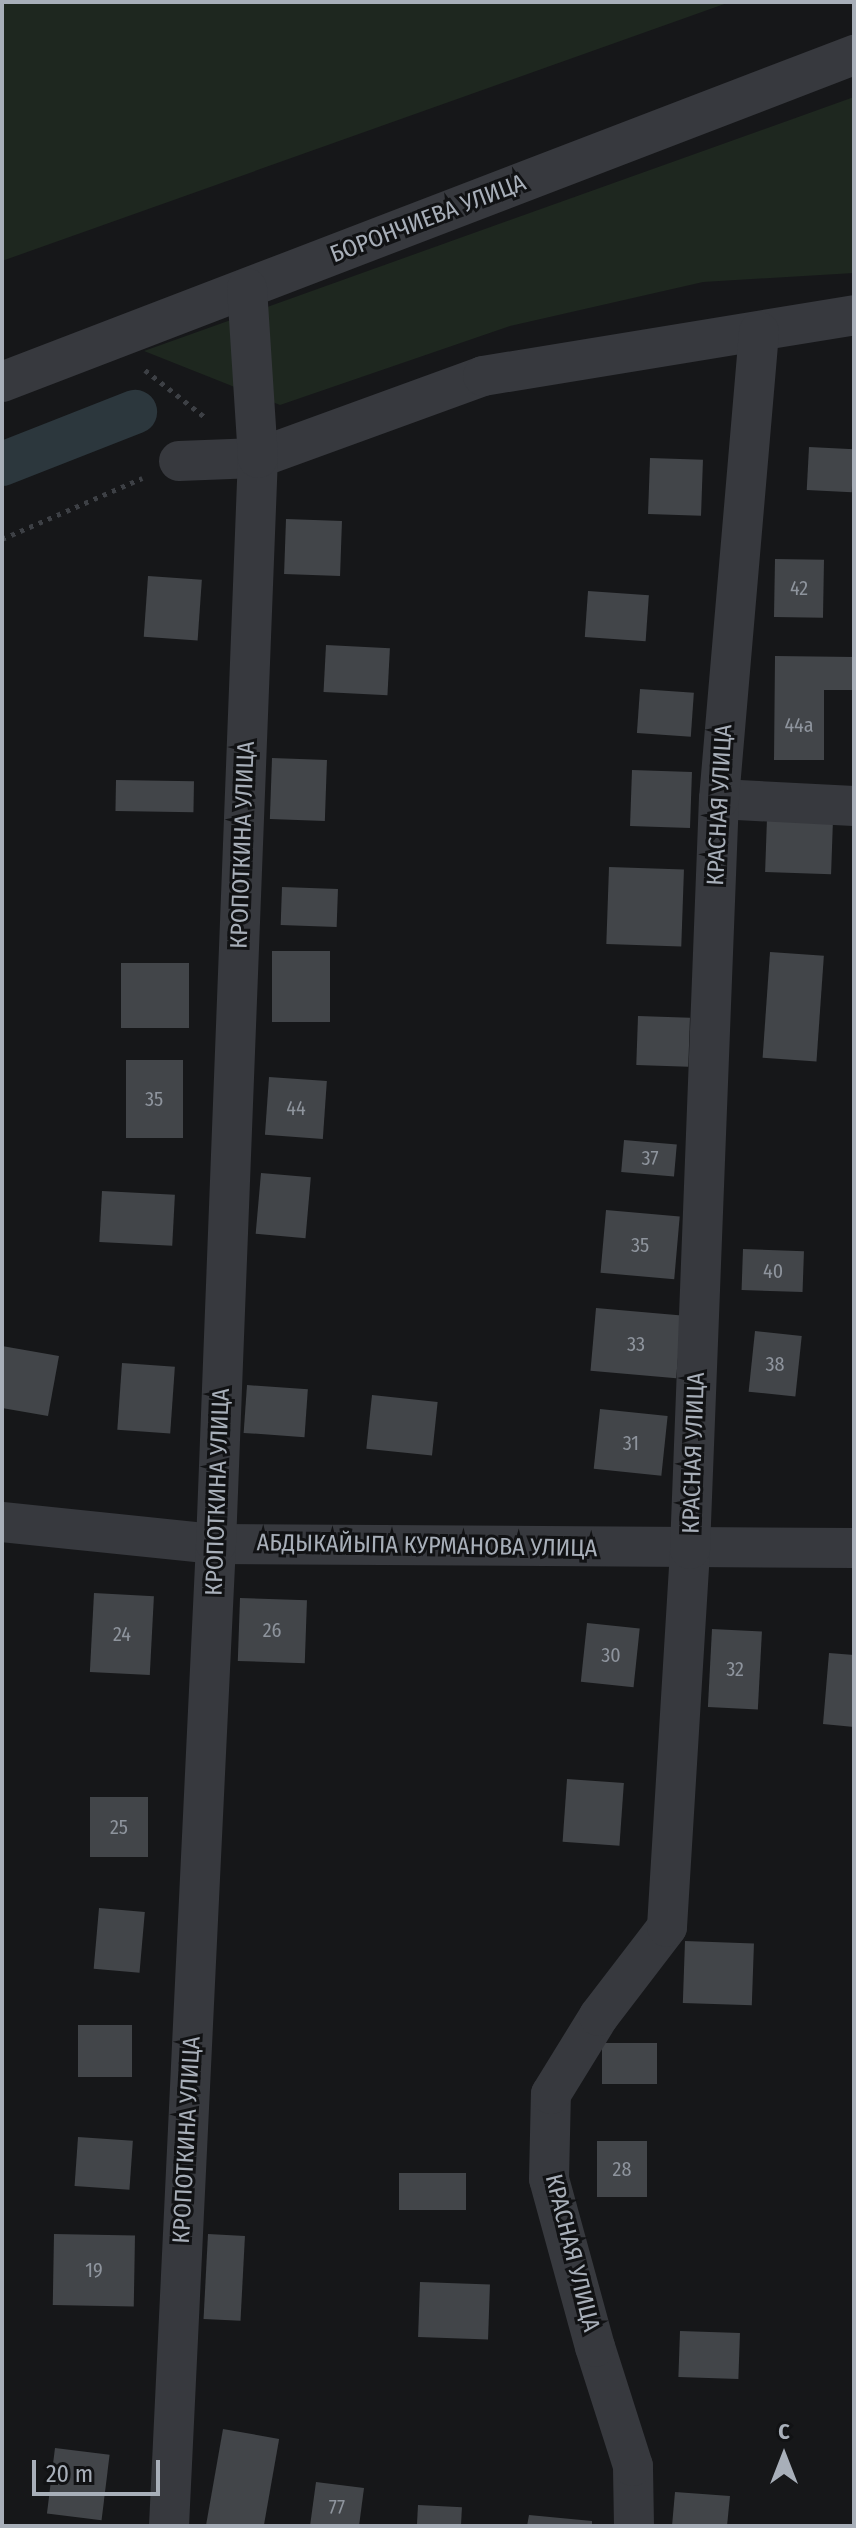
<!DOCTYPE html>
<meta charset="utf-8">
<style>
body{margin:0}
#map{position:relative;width:856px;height:2528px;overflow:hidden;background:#161719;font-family:"Fira Sans Condensed",sans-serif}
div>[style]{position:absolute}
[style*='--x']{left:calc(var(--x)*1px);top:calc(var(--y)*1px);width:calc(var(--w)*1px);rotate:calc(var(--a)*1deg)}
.green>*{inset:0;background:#1e271f}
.canal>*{height:44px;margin:-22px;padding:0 22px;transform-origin:22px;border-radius:22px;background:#2c373d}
.building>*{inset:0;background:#424549;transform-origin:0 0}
.path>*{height:5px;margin-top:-2.5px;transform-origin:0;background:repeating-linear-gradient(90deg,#3d4045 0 4px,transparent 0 10px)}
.minor>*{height:40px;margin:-20px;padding:0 20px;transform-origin:20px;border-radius:20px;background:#37393e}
span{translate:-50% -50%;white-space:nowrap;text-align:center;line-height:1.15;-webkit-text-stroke:6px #111214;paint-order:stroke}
.number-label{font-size:20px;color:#8e949d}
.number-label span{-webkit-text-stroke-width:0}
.street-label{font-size:24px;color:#a8afb9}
.frame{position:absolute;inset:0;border:4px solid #a8afb9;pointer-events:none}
.north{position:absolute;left:744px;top:2416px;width:80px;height:80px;-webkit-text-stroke:6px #111214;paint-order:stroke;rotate:0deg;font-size:22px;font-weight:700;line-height:32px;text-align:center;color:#a8afb9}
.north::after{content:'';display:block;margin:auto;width:28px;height:36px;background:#a8afb9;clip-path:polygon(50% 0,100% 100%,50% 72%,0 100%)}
.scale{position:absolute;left:32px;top:2460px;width:128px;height:36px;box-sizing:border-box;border:4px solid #a8afb9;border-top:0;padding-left:10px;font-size:24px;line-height:28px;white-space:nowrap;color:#a8afb9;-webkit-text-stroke:6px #111214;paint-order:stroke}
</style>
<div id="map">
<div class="green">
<div style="clip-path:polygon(2px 2px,730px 2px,2px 261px)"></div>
<div style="clip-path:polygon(854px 97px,854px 273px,703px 282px,510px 326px,280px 405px,144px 351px)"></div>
</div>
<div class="canal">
<div style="--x:2;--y:464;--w:143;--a:-21.4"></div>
</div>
<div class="building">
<div style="left:809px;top:447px;width:45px;height:43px;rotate:3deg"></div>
<div style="left:650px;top:458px;width:53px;height:56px;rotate:2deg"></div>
<div style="left:286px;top:519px;width:56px;height:55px;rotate:2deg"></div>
<div style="left:775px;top:559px;width:49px;height:58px;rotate:1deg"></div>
<div style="left:148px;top:576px;width:54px;height:61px;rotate:4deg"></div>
<div style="left:588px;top:591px;width:61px;height:46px;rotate:4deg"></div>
<div style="left:326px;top:645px;width:64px;height:47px;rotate:3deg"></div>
<div style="clip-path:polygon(775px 656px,854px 657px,854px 690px,824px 690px,824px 760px,774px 760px)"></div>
<div style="left:640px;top:689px;width:54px;height:44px;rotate:4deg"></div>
<div style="left:272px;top:758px;width:55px;height:61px;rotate:2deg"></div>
<div style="left:632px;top:770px;width:60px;height:56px;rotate:2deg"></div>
<div style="left:116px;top:780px;width:78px;height:31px;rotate:1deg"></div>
<div style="left:767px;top:818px;width:66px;height:54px;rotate:2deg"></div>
<div style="left:609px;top:867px;width:75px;height:77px;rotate:2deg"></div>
<div style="left:282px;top:887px;width:56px;height:38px;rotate:2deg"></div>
<div style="left:272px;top:951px;width:58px;height:71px"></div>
<div style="left:770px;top:952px;width:54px;height:106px;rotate:4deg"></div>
<div style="left:121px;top:963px;width:68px;height:65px"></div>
<div style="left:638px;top:1016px;width:52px;height:49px;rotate:2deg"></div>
<div style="left:126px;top:1060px;width:57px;height:78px"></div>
<div style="left:269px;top:1077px;width:58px;height:58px;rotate:4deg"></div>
<div style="left:624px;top:1140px;width:53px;height:32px;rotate:5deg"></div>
<div style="left:261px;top:1173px;width:50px;height:61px;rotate:5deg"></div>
<div style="left:102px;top:1191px;width:73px;height:51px;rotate:3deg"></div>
<div style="left:606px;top:1210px;width:74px;height:63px;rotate:5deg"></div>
<div style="left:743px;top:1249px;width:61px;height:41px;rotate:2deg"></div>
<div style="left:596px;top:1308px;width:86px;height:63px;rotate:5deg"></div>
<div style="left:755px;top:1331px;width:47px;height:61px;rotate:6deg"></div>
<div style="clip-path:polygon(2px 1346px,59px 1356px,48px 1416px,2px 1408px)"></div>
<div style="left:122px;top:1363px;width:53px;height:67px;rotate:4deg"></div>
<div style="left:247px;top:1385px;width:61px;height:48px;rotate:4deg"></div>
<div style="left:372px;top:1395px;width:66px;height:54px;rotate:6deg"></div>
<div style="left:600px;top:1409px;width:68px;height:60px;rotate:6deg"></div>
<div style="left:94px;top:1593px;width:60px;height:79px;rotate:3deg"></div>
<div style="left:240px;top:1598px;width:67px;height:63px;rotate:2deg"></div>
<div style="left:587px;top:1623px;width:53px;height:59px;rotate:6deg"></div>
<div style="left:712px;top:1629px;width:50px;height:78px;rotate:3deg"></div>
<div style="clip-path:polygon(829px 1653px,854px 1655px,854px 1727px,823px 1724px)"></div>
<div style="left:567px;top:1779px;width:57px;height:63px;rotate:4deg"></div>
<div style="left:90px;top:1797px;width:58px;height:60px"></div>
<div style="left:99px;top:1908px;width:46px;height:61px;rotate:5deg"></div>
<div style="left:685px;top:1941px;width:69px;height:62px;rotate:2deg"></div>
<div style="left:78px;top:2025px;width:54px;height:52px"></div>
<div style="left:602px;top:2043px;width:55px;height:41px"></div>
<div style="left:78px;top:2137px;width:55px;height:49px;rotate:4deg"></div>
<div style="left:597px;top:2141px;width:50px;height:56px"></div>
<div style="left:399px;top:2173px;width:67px;height:37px"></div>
<div style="left:54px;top:2234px;width:81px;height:71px;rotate:1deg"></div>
<div style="left:208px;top:2234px;width:37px;height:85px;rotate:3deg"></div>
<div style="left:420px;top:2282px;width:70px;height:55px;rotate:2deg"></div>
<div style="left:680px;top:2331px;width:60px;height:46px;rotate:2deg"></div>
<div style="left:223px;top:2429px;width:57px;height:98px;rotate:10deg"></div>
<div style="left:55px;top:2448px;width:55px;height:66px;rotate:7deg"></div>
<div style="clip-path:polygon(316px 2482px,364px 2488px,359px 2526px,310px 2526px)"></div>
<div style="clip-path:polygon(675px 2492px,730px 2496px,727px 2526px,672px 2526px)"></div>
<div style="left:418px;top:2505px;width:44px;height:21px;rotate:3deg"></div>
<div style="clip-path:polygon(529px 2515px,592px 2521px,592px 2526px,527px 2526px)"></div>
</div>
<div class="path">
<div style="--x:145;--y:370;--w:78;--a:38.2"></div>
<div style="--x:2;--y:539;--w:153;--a:-23.5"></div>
</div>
<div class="minor">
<div style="--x:2;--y:382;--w:913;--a:-21"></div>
<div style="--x:179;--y:461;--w:79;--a:-2.2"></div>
<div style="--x:258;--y:458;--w:239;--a:-20"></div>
<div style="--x:483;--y:376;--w:376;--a:-9.3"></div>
<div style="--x:719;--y:799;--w:135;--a:3"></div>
<div style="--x:2;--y:1522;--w:215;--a:5.9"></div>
<div style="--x:216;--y:1544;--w:638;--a:0.36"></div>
<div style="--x:169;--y:2526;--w:983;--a:-87.26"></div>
<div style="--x:216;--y:1544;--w:1087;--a:-87.79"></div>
<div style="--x:258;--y:458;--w:170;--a:-93.7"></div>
<div style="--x:634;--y:2526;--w:60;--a:-91"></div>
<div style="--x:633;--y:2466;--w:125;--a:-107.7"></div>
<div style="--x:595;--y:2347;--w:174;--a:-105.3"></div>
<div style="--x:549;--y:2179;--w:85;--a:-88.7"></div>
<div style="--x:551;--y:2094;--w:92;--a:-58.4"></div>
<div style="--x:599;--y:2016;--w:112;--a:-52.6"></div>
<div style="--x:667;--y:1927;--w:379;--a:-86.5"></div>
<div style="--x:690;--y:1549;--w:751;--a:-87.79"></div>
<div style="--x:719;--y:799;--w:469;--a:-85.1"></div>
</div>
<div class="number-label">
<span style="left:799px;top:588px">42</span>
<span style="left:799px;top:725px">44а</span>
<span style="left:154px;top:1099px">35</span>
<span style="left:296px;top:1108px">44</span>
<span style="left:650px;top:1158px">37</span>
<span style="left:640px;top:1245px">35</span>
<span style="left:773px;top:1271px">40</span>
<span style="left:636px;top:1344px">33</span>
<span style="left:775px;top:1364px">38</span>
<span style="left:631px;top:1443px">31</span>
<span style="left:272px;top:1630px">26</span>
<span style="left:122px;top:1634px">24</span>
<span style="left:611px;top:1655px">30</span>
<span style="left:735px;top:1669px">32</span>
<span style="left:119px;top:1827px">25</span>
<span style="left:622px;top:2169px">28</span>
<span style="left:94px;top:2270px">19</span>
<span style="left:337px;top:2507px">77</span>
</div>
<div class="street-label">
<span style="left:428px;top:219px;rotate:-21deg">БОРОНЧИЕВА УЛИЦА</span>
<span style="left:720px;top:805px;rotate:-87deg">КРАСНАЯ УЛИЦА</span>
<span style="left:243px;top:845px;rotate:-88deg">КРОПОТКИНА УЛИЦА</span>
<span style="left:694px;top:1453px;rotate:-88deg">КРАСНАЯ УЛИЦА</span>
<span style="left:218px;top:1492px;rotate:-88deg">КРОПОТКИНА УЛИЦА</span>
<span style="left:427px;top:1546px;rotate:1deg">АБДЫКАЙЫПА КУРМАНОВА УЛИЦА</span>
<span style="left:187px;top:2140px;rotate:-87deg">КРОПОТКИНА УЛИЦА</span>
<span style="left:572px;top:2253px;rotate:76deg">КРАСНАЯ УЛИЦА</span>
</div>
<div class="frame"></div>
<div class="north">С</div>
<div class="scale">20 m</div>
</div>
